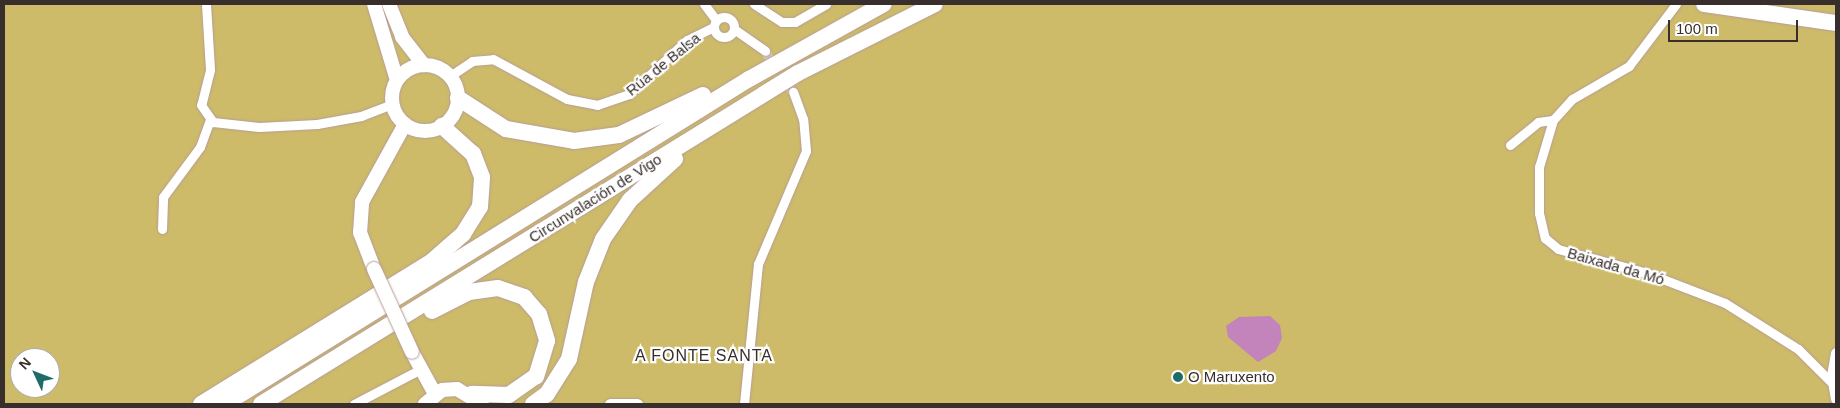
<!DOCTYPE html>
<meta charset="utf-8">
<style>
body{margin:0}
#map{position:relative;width:1840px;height:408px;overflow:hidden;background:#fdf2ef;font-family:Arial,sans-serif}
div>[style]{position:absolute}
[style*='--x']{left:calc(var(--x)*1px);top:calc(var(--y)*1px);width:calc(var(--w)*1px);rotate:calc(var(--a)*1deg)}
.forest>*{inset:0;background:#cdbb69}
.water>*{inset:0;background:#c284ba}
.minor-tunnel>*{height:9px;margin-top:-4.5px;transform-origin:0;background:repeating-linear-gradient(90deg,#d6cbc8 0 9px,transparent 0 13.5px)}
.roads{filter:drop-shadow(0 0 1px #b79d97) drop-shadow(0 0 1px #b79d97)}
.minor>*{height:9px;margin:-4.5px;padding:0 4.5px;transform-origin:4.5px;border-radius:4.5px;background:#fff}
.minor>.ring{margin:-4.5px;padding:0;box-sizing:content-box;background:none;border:9px solid #fff;border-radius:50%}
.tertiary>*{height:11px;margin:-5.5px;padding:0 5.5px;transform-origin:5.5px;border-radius:5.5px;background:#fff}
.primary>*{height:14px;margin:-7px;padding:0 7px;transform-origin:7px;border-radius:7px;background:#fff}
.primary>.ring{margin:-7px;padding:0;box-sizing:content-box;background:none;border:14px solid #fff;border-radius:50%}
.motorway>*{height:16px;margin:-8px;padding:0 8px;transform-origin:8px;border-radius:8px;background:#fff}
.bridges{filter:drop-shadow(0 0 1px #b79d97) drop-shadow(0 0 1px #b79d97)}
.primary-bridge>*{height:14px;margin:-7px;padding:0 7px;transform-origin:7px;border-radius:7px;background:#fff}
.dots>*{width:14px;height:14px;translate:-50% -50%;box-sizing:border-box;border:2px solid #fff;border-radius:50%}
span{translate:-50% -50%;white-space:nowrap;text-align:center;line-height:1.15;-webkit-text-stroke:4.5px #fff;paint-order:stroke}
.street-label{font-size:15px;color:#382e2c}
.poi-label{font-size:15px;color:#382e2c}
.left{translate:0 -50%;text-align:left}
.neighbourhood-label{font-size:16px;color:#382e2c;letter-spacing:1px}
.frame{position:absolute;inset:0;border:5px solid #382e2c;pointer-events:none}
.north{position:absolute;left:10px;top:348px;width:50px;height:50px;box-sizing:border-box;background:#fff;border:1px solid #afabab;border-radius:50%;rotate:313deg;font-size:14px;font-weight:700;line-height:20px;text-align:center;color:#382e2c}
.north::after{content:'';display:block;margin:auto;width:18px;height:22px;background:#1f6b68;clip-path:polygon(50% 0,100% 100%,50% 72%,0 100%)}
.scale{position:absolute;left:1668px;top:20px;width:130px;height:22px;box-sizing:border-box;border:2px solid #382e2c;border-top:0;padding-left:6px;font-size:15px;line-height:18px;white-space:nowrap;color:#382e2c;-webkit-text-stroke:4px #fff;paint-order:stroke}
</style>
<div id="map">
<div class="forest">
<div style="clip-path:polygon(evenodd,4px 4px,1836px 4px,1836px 404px,4px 404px,4px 4px,20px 358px,50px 358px,50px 388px,20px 388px,20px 358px)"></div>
</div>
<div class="water">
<div style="clip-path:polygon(1270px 316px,1280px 325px,1282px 338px,1276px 351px,1258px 362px,1228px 337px,1226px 326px,1239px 317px)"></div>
</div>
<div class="minor-tunnel">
<div style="--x:765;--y:51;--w:50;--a:55.7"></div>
</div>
<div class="roads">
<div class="minor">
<div style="--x:206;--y:4;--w:66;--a:86.5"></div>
<div style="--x:210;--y:70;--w:36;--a:104"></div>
<div style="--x:201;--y:105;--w:21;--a:55"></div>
<div style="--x:213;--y:122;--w:46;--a:6.2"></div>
<div style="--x:259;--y:127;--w:58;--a:-3"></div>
<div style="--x:317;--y:124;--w:45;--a:-10.3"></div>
<div style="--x:361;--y:116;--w:33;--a:-21"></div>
<div style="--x:704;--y:4;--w:20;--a:53"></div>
<div style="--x:754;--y:4;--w:33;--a:33"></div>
<div style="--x:782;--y:22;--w:13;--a:0"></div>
<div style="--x:795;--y:22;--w:36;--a:-30"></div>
<div style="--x:1676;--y:4;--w:78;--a:127.2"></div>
<div style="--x:1629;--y:66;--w:66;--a:149.9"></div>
<div style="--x:1572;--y:99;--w:28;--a:132"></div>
<div style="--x:1553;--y:120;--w:49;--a:106.6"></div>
<div style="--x:1539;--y:167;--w:46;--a:90"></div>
<div style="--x:1539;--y:213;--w:26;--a:77"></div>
<div style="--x:1545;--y:238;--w:17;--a:40"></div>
<div style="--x:1558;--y:249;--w:92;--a:15.1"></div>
<div style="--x:1647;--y:273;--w:84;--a:21"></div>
<div style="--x:1725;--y:303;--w:86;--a:32.2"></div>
<div style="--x:1798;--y:349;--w:49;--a:45"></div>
<div class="ring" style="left:714px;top:17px;width:11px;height:11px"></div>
<div style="--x:734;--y:29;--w:38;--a:35"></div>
<div style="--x:450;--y:76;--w:27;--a:-34"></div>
<div style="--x:472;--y:61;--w:21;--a:-5"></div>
<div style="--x:493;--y:59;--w:84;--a:28.4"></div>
<div style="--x:567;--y:99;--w:31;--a:11"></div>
<div style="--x:597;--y:105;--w:34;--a:-19"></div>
<div style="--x:629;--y:94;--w:79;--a:-43"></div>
<div style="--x:687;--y:40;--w:30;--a:-26"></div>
<div style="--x:1510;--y:145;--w:36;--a:-39"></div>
<div style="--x:1538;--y:122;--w:15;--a:-8"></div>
<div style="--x:162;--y:229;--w:32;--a:-88"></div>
<div style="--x:163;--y:197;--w:62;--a:-53.5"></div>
<div style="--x:200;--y:147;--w:29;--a:-70"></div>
<div style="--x:354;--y:404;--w:76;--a:-27.6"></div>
<div style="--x:744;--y:404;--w:141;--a:-84.3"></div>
<div style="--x:758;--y:264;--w:123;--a:-67"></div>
<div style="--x:806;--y:151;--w:32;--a:-95"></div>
<div style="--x:803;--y:119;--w:29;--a:-110"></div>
</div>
<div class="tertiary">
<div style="--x:1836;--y:353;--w:23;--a:100"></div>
<div style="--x:1832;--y:376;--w:23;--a:80"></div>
<div style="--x:610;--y:404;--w:27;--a:0"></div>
</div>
<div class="primary">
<div style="--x:374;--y:4;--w:79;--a:73.2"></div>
<div style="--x:389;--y:4;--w:35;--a:68"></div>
<div style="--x:402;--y:37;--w:36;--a:52"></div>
<div class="ring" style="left:392px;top:65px;width:52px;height:52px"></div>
<div style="--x:374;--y:269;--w:39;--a:-111"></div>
<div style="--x:360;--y:233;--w:31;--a:-86"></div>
<div style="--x:362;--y:202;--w:89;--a:-61.1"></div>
<div style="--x:412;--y:352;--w:48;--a:61.3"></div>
<div style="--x:425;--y:404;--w:22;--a:-39"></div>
<div style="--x:442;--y:390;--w:15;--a:-4"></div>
<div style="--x:457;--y:389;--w:29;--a:31"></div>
</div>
<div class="motorway">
<div style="--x:1704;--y:4;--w:133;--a:8.2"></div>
<div style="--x:458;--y:98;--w:57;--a:32.9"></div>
<div style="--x:506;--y:129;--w:69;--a:10"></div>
<div style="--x:574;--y:141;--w:45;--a:-7.6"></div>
<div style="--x:619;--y:135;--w:93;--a:-25.5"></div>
<div style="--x:432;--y:311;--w:42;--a:-27.2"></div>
<div style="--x:469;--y:292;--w:29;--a:-8"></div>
<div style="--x:498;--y:288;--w:28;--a:19"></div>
<div style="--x:524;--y:297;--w:23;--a:49"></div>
<div style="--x:539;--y:314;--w:28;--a:73"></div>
<div style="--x:547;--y:341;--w:37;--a:107"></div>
<div style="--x:536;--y:376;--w:33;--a:145"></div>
<div style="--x:509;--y:395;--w:37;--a:-178"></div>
<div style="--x:201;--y:404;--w:270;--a:-31.7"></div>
<div style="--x:431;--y:262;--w:43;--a:-41.2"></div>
<div style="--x:463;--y:234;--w:32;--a:-58"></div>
<div style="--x:480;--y:207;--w:30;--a:-86"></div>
<div style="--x:482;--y:177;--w:25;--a:-111"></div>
<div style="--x:473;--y:154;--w:42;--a:-137.9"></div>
<div style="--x:225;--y:404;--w:617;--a:-31.81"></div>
<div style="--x:749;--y:79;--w:154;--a:-29.1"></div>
<div style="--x:261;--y:404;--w:631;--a:-31.65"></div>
<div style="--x:798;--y:73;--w:153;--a:-26.7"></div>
<div style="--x:533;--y:404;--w:17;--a:-36"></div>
<div style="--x:547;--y:394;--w:41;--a:-57.8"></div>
<div style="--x:569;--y:359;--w:79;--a:-77.6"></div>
<div style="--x:586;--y:282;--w:46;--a:-68.4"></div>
<div style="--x:603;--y:239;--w:47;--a:-55.3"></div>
<div style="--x:630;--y:200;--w:61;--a:-42.3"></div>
</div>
</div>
<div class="bridges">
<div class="primary-bridge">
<div style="--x:374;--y:269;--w:91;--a:65.4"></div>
</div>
</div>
<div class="dots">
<div style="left:1178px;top:377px;background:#1f6b68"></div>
</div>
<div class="street-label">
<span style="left:663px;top:64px;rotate:-39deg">Rúa de Balsa</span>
<span style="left:595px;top:198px;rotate:-32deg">Circunvalación de Vigo</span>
<span style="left:1616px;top:266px;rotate:16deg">Baixada da Mó</span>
</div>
<div class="poi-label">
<span class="left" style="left:1188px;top:377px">O Maruxento</span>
</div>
<div class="neighbourhood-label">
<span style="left:704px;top:356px">A FONTE SANTA</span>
</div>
<div class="frame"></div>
<div class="north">N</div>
<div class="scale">100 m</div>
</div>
